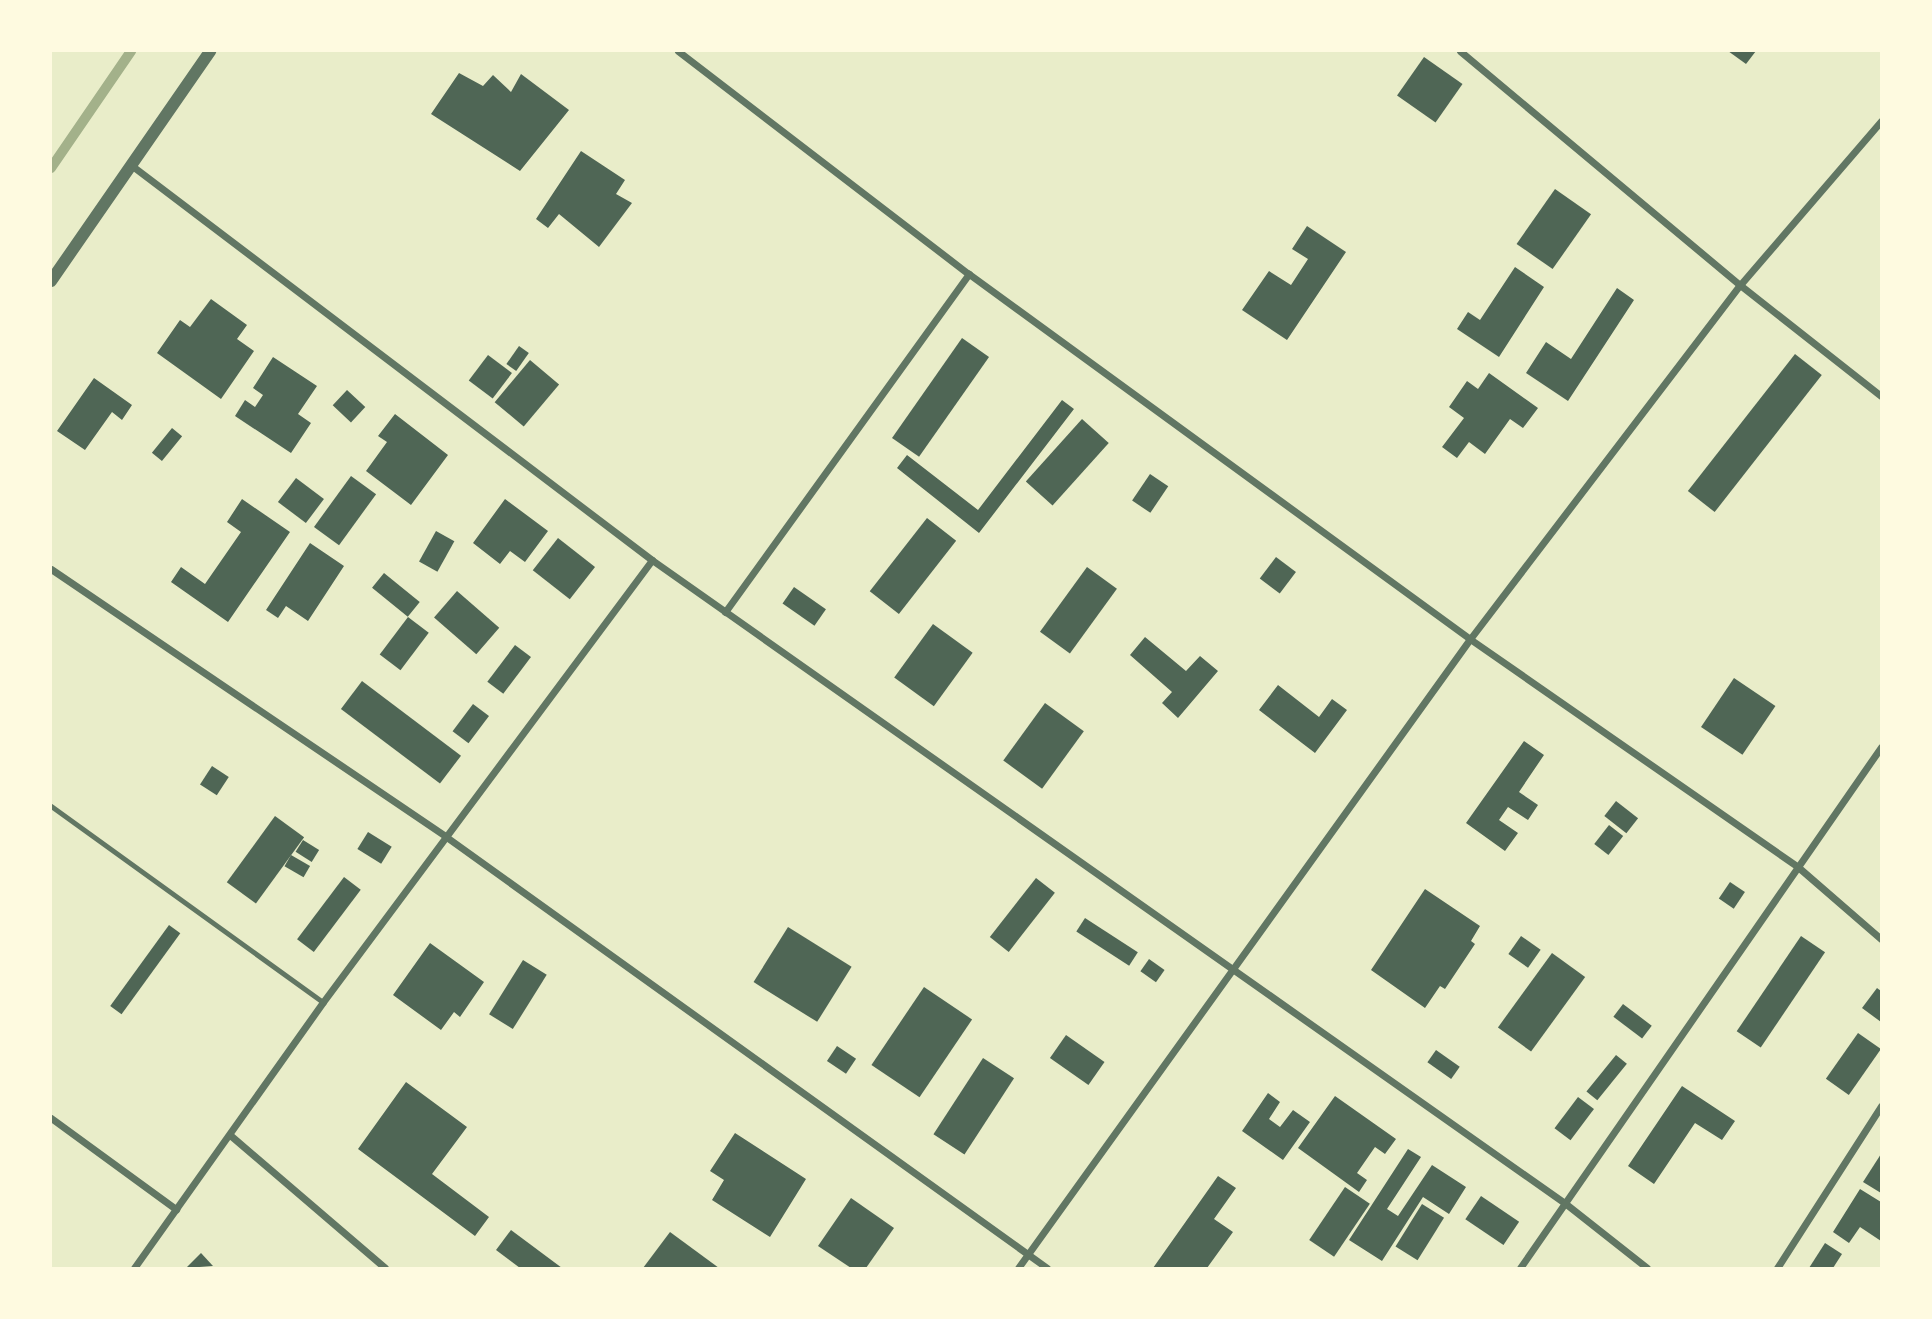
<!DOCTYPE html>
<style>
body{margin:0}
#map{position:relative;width:1932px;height:1319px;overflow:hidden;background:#e9edc9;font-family:Karla,sans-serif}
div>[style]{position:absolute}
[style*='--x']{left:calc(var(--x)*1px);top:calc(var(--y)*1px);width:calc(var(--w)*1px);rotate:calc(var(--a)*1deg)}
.stream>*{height:10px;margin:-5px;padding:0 5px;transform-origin:5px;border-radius:5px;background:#a3b18a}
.building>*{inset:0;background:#4f6655;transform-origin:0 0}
.service>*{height:5px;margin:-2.5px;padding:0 2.5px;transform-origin:2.5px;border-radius:2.5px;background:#617663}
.minor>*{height:7px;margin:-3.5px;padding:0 3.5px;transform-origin:3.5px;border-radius:3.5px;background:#617663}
.tertiary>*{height:12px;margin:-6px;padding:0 6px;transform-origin:6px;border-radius:6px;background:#617663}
span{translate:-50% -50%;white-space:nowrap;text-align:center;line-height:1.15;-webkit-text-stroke:5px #fefae0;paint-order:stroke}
.frame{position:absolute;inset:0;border:52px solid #fefae0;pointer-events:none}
</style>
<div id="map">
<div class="stream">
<div style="--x:51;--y:168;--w:142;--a:-55.6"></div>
</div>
<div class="building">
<div style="clip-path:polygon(1728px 51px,1756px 51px,1746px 64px)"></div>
<div style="left:1424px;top:57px;width:47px;height:47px;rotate:35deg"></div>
<div style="clip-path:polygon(459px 73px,483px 86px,493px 75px,511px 92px,521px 74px,569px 110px,520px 171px,431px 114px)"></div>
<div style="clip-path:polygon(581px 151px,625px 180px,616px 194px,632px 203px,599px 247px,559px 214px,548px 228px,536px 219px)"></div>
<div style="left:1555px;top:189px;width:44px;height:67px;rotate:35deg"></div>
<div style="clip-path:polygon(1307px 226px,1346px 252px,1287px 340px,1242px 310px,1269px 271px,1291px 285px,1308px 259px,1292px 249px)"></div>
<div style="clip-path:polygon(1515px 267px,1544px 287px,1499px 357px,1457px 329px,1468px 312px,1480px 320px)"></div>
<div style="clip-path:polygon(1617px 288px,1634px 300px,1568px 401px,1526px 373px,1546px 342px,1571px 359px)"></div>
<div style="clip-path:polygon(211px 299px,247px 325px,237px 339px,254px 351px,221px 399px,157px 353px,180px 320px,190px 327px)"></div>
<div style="left:962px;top:338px;width:33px;height:122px;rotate:35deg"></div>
<div style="left:519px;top:346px;width:12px;height:22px;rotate:35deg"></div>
<div style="left:1795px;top:354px;width:34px;height:174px;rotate:38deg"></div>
<div style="left:488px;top:355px;width:30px;height:32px;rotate:37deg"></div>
<div style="clip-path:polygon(273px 357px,317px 386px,298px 414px,311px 423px,291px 453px,235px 416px,245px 400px,255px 407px,263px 395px,253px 388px)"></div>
<div style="left:530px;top:360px;width:38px;height:55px;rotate:40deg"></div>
<div style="clip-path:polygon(1489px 373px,1538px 408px,1523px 428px,1510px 419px,1485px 454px,1469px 442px,1457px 458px,1442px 447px,1464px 418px,1449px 407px,1467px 381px,1478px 389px)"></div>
<div style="clip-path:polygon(94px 378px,132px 405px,122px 420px,112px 412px,85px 450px,57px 431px)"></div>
<div style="left:347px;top:390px;width:25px;height:21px;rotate:43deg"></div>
<div style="clip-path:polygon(1062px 400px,1074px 409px,979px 533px,897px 468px,907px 455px,978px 510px)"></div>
<div style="clip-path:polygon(395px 414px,448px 455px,411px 505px,366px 471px,387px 442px,378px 436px)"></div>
<div style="left:1082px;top:419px;width:36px;height:84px;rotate:42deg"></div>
<div style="left:172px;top:428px;width:13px;height:32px;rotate:39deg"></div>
<div style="left:1150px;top:474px;width:22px;height:32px;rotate:34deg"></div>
<div style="left:351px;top:476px;width:31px;height:63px;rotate:36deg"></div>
<div style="left:296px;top:478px;width:35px;height:30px;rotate:37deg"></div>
<div style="clip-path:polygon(242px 499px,290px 532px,228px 622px,171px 582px,181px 567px,205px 584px,241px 532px,227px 522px)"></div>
<div style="clip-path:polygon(505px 499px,548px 531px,525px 562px,510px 551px,500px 564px,473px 543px)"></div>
<div style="left:927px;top:518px;width:37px;height:93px;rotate:38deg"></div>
<div style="left:436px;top:531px;width:21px;height:35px;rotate:29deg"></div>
<div style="left:558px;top:538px;width:47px;height:41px;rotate:38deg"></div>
<div style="clip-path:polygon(310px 543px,344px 566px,308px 621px,286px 606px,278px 618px,266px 610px)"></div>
<div style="left:1276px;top:557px;width:25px;height:27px;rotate:37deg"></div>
<div style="left:1087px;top:567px;width:37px;height:80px;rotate:36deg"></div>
<div style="left:384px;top:573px;width:46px;height:19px;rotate:39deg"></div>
<div style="left:794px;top:587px;width:39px;height:20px;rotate:35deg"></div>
<div style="left:457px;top:591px;width:56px;height:35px;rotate:41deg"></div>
<div style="left:408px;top:617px;width:26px;height:47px;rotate:37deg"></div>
<div style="left:933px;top:624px;width:49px;height:66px;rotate:36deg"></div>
<div style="clip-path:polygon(1145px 637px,1186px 671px,1200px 656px,1218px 671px,1178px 718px,1162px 703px,1172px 692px,1130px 655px)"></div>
<div style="left:515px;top:645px;width:20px;height:46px;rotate:37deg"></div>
<div style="left:1734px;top:678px;width:50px;height:59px;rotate:34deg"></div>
<div style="left:362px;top:681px;width:124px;height:35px;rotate:37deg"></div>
<div style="clip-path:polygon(1278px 685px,1319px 717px,1332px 699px,1347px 710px,1315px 753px,1259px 710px)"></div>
<div style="left:1045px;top:703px;width:48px;height:71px;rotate:36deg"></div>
<div style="left:473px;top:704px;width:20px;height:34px;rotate:37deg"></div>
<div style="clip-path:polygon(1524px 741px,1544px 755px,1519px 792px,1538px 805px,1528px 820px,1508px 807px,1499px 820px,1518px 833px,1505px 851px,1466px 823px)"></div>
<div style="left:212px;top:766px;width:20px;height:22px;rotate:33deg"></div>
<div style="left:1616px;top:801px;width:28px;height:19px;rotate:38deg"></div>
<div style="left:275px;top:816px;width:36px;height:82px;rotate:36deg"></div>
<div style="left:1609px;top:825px;width:18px;height:24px;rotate:38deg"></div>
<div style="left:368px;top:832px;width:28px;height:20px;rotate:32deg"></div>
<div style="left:303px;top:840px;width:19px;height:14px;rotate:32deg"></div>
<div style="left:291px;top:855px;width:22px;height:13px;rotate:30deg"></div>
<div style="left:344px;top:877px;width:21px;height:78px;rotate:37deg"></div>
<div style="left:1036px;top:878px;width:24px;height:75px;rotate:38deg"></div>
<div style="left:1730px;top:882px;width:18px;height:20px;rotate:34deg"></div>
<div style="clip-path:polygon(1425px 889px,1480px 926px,1471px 941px,1475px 944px,1445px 989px,1440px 986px,1425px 1008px,1371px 970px)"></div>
<div style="left:1085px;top:918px;width:63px;height:16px;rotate:33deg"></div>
<div style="left:169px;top:925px;width:14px;height:100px;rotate:36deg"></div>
<div style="left:788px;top:927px;width:75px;height:65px;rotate:32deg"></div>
<div style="left:1521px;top:936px;width:24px;height:22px;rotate:35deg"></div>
<div style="left:1801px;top:936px;width:29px;height:115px;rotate:34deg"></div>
<div style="clip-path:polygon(430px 943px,484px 982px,460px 1017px,454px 1012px,441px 1030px,393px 995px)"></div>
<div style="left:1552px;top:953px;width:41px;height:92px;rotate:36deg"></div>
<div style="left:1149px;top:959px;width:19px;height:15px;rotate:35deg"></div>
<div style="left:523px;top:960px;width:28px;height:64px;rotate:32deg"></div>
<div style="left:924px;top:987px;width:58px;height:94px;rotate:34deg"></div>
<div style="clip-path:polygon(1877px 988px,1881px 991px,1881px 1022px,1862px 1008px)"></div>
<div style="left:1623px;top:1004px;width:36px;height:16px;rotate:37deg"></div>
<div style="left:1858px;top:1033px;width:28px;height:56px;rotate:35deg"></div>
<div style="left:1066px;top:1035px;width:47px;height:28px;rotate:35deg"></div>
<div style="left:837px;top:1046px;width:23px;height:18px;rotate:34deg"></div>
<div style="left:1436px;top:1050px;width:29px;height:15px;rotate:35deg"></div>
<div style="left:1616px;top:1055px;width:14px;height:47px;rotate:39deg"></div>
<div style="left:983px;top:1058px;width:37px;height:91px;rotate:33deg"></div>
<div style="clip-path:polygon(406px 1082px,467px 1127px,432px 1174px,489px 1217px,475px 1236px,358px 1149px)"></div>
<div style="clip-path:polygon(1682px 1086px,1735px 1121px,1722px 1140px,1695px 1123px,1654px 1184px,1628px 1166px)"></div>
<div style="clip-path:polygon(1268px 1093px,1280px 1102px,1269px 1119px,1280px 1127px,1293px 1110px,1310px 1122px,1283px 1160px,1242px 1131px)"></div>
<div style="clip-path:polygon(1335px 1096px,1396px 1139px,1385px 1154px,1375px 1147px,1357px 1173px,1367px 1180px,1359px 1192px,1298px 1148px)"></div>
<div style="left:1578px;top:1097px;width:20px;height:39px;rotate:37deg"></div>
<div style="clip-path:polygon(735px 1133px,806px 1179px,770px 1237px,712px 1200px,724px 1180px,710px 1171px)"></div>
<div style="clip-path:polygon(1408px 1149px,1421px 1157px,1387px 1209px,1398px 1216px,1432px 1165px,1466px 1187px,1449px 1214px,1423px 1197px,1382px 1261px,1349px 1240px)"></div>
<div style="clip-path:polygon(1881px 1154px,1881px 1193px,1863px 1182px)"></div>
<div style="clip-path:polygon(1218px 1176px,1236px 1188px,1214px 1219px,1233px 1232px,1207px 1268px,1153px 1268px)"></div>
<div style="left:1345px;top:1187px;width:30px;height:64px;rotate:34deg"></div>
<div style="clip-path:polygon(1860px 1189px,1881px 1202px,1881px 1241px,1860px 1227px,1849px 1243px,1833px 1232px)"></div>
<div style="left:1481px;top:1196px;width:46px;height:28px;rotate:34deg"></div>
<div style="clip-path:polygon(851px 1198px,894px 1228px,866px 1268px,851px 1268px,818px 1246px)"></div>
<div style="left:1422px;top:1204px;width:26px;height:50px;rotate:32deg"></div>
<div style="clip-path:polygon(511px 1230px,562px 1268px,520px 1268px,496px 1250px)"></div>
<div style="clip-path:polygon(670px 1232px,719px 1268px,643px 1268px)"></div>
<div style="clip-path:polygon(1825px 1243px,1842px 1254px,1833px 1268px,1809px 1268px)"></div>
<div style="clip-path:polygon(201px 1253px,213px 1266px,186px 1268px)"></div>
</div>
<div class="service">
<div style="--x:51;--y:806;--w:335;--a:35.8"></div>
</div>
<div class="minor">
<div style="--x:678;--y:51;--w:367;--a:37.5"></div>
<div style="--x:969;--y:274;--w:620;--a:36.07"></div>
<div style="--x:1470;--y:639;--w:399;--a:34.8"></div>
<div style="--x:1798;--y:867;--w:110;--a:40.9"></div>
<div style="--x:1460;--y:51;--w:365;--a:39.9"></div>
<div style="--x:1740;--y:285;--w:179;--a:38.2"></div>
<div style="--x:131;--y:165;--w:654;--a:37.17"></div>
<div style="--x:652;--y:560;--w:1118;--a:35.17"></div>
<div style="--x:1566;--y:1204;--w:103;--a:38.3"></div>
<div style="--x:51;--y:569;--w:476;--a:34.1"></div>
<div style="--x:445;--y:836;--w:741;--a:35.66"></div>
<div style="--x:725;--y:612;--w:417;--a:-54.2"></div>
<div style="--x:51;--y:1118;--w:155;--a:36.1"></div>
<div style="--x:230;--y:1135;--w:204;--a:40.6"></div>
<div style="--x:134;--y:1268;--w:326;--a:-54.6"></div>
<div style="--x:323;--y:1002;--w:551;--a:-53.34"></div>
<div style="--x:1018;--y:1268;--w:775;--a:-54.3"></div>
<div style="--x:1470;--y:639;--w:445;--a:-52.7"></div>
<div style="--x:1740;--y:285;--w:216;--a:-49.3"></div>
<div style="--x:1520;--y:1268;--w:634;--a:-55.28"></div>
<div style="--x:1777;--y:1268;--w:193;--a:-57.3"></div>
</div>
<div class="tertiary">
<div style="--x:51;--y:281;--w:280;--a:-55.3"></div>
</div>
<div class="frame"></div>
</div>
